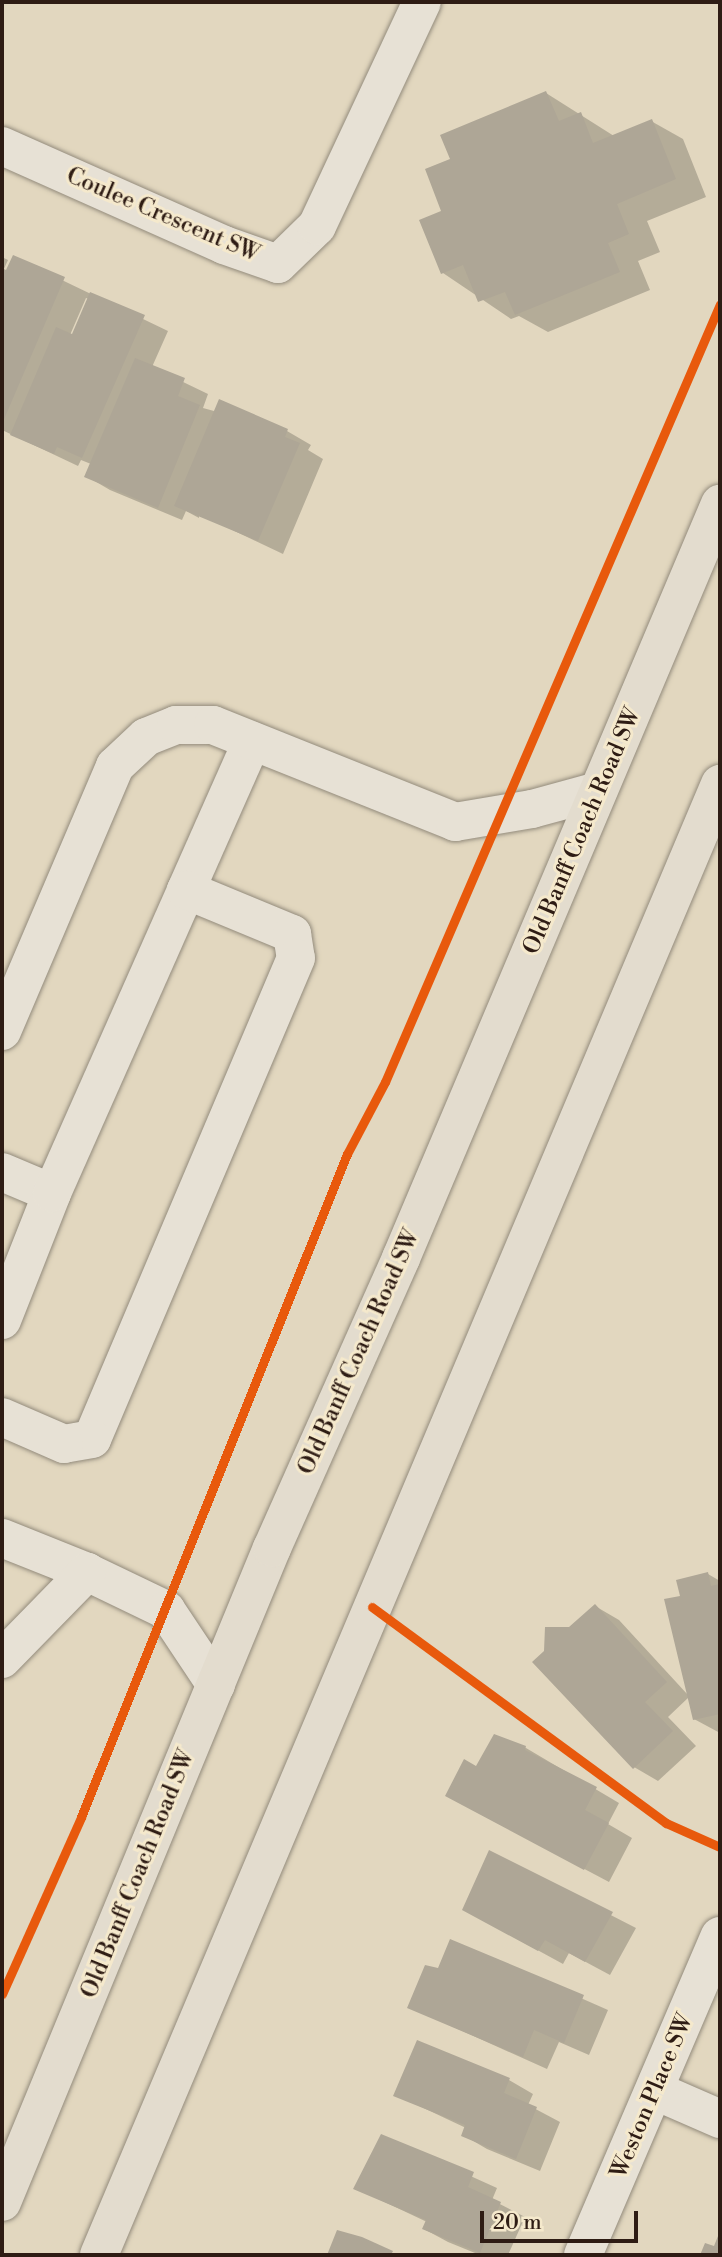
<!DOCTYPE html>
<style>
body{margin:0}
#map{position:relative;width:722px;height:2257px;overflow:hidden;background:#e2d7bf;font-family:"Libre Bodoni",serif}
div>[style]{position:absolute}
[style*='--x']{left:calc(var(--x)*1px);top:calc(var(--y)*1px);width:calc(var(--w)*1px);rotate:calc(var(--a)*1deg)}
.shadow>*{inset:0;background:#0003}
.building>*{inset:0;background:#aea696}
.roads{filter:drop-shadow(0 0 2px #938b7c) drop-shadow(0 0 2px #938b7c)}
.minor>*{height:38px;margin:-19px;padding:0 19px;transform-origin:19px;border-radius:19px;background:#e7e1d5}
.major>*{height:38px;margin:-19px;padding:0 19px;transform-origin:19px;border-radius:19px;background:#e3dcce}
.cycleway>*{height:9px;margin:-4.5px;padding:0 4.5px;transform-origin:4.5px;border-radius:4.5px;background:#e8590c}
span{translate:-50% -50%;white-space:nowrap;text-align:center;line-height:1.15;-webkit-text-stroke:6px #f5e9cc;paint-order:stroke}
.street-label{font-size:23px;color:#2e1c14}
.frame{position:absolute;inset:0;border:4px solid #2e1c14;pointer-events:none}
.scale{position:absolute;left:480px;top:2211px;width:158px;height:32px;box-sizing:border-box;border:4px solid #2e1c14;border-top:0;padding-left:9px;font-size:21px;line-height:24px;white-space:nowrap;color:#2e1c14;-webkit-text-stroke:5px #f5e9cc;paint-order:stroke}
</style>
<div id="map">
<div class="shadow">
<div style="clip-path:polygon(546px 93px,614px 136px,651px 121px,683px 139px,706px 197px,647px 221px,660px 252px,638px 261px,650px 290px,548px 332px,519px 316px,511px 319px,443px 273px,444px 212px,452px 160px)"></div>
<div style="clip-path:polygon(evenodd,2px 257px,8px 260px,3px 271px,7px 273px,14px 257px,168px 331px,152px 367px,208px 394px,203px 408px,287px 431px,311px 445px,308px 450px,323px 459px,283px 554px,199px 514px,199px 518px,186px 511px,182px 520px,110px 490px,86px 476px,91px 464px,81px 460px,78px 466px,2px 430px,2px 257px,86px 298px,89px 299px,73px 337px,70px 335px,86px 298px)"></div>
<div style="clip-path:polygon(708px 1574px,720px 1581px,720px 1733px,694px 1719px,689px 1697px,668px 1717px,696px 1746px,658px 1781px,634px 1767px,570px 1629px,595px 1606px,619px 1620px,688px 1695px,682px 1597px)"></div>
<div style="clip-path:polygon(495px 1736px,526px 1748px,619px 1803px,608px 1824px,632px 1838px,609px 1882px,471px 1809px,477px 1769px)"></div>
<div style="clip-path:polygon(490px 1853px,636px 1928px,610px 1975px,569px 1953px,563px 1964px,488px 1923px)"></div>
<div style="clip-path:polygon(451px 1941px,608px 2010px,589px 2055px,559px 2042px,547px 2069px,409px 2007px,439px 1970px)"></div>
<div style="clip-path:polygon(418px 2042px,509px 2080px,533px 2094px,528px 2105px,560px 2122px,540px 2171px,487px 2149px,463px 2135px,466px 2128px,396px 2095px)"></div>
<div style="clip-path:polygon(382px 2136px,497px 2188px,492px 2200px,525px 2217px,508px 2255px,480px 2255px,448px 2242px,424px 2229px,427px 2222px,355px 2188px)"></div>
</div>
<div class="building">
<div style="clip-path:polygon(546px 91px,559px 121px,581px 112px,593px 143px,652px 119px,676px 179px,617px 204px,629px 234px,608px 243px,620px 272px,515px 315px,505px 292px,478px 302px,463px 265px,441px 274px,419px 220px,441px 211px,425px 169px,450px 159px,440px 135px)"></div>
<div style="clip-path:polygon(13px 255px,65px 277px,2px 424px,2px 268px,6px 270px)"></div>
<div style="clip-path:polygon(90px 292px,145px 315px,82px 458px,57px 447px,54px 454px,10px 435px,56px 327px,72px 334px)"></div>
<div style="clip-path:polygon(135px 358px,185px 378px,178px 396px,200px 405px,158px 508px,84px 477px)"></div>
<div style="clip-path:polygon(219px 399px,288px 429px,285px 437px,300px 443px,258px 541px,174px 506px)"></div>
<div style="clip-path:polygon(708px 1572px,711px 1586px,720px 1584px,720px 1714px,693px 1720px,664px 1599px,680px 1596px,676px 1580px)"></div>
<div style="clip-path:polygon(595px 1604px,667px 1682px,645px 1702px,673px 1731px,633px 1769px,532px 1662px,544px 1651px,545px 1627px,569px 1627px)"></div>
<div style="clip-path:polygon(494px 1734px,526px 1746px,525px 1750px,597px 1787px,585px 1810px,609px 1823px,584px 1870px,445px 1796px,464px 1759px,476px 1766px)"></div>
<div style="clip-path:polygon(489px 1850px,613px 1912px,585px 1962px,545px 1940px,538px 1951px,462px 1910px)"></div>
<div style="clip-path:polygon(450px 1939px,584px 1995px,564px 2043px,534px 2030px,523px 2057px,407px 2008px,425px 1965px,438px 1968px)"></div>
<div style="clip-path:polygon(417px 2040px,510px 2078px,504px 2093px,537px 2107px,516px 2159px,461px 2136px,465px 2125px,393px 2096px)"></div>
<div style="clip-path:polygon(381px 2134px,474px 2172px,468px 2187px,501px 2202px,480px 2253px,422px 2229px,426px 2220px,353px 2189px)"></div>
<div style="clip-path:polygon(337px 2230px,362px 2237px,393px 2251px,391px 2255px,327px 2255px)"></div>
<div style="clip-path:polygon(720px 2231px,720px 2255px,700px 2255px,705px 2243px,714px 2246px)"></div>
</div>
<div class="roads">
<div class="minor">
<div style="--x:2;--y:146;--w:243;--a:24"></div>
<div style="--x:224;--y:245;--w:57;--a:19.4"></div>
<div style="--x:278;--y:264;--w:54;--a:-44.3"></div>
<div style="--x:317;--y:226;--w:247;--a:-64.9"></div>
<div style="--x:186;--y:890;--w:163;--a:-66.1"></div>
<div style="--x:2;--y:1031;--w:288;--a:-66.9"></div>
<div style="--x:115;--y:766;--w:42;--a:-43.1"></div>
<div style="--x:146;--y:737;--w:32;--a:-22"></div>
<div style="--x:176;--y:725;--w:37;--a:0"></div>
<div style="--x:213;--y:725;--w:261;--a:21.8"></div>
<div style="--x:455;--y:822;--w:78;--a:-9.6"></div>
<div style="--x:532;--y:809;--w:68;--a:-15.3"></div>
<div style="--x:2;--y:1172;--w:54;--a:22.8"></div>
<div style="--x:2;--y:1320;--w:136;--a:-68.5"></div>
<div style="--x:52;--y:1193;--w:331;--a:-66.1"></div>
<div style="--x:186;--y:890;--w:115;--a:22.5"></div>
<div style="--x:292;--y:934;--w:24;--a:81"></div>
<div style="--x:296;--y:958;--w:522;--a:112.98"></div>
<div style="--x:92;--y:1439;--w:28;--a:170"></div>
<div style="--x:64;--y:1444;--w:68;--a:-156.5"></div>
<div style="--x:2;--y:1538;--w:92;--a:21.8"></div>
<div style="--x:87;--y:1572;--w:88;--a:25.7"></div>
<div style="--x:166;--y:1610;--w:90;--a:56.3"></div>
<div style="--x:2;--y:1659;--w:122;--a:-45.7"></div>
<div style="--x:656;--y:2091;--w:70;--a:23.6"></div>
<div style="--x:583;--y:2255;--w:347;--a:-66.8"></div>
</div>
<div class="major">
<div style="--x:2;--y:2202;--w:708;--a:-67.57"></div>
<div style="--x:272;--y:1548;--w:317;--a:-66"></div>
<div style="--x:401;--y:1258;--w:819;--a:-67.07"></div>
<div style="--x:99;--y:2255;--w:1597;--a:-67.11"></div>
</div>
</div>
<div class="cycleway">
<div style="--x:372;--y:1607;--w:365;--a:36.3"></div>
<div style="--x:666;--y:1823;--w:59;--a:24"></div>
<div style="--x:2;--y:1994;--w:194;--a:-65.9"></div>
<div style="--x:81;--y:1817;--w:714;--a:-68.14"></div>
<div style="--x:347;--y:1154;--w:81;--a:-62.2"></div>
<div style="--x:385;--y:1082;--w:847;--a:-66.7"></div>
</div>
<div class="street-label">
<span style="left:163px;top:215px;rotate:23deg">Coulee Crescent SW</span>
<span style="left:582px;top:831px;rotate:-67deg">Old Banff Coach Road SW</span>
<span style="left:359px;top:1352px;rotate:-66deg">Old Banff Coach Road SW</span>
<span style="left:138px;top:1874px;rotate:-68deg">Old Banff Coach Road SW</span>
<span style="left:652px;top:2096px;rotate:-67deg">Weston Place SW</span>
</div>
<div class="frame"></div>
<div class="scale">20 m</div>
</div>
